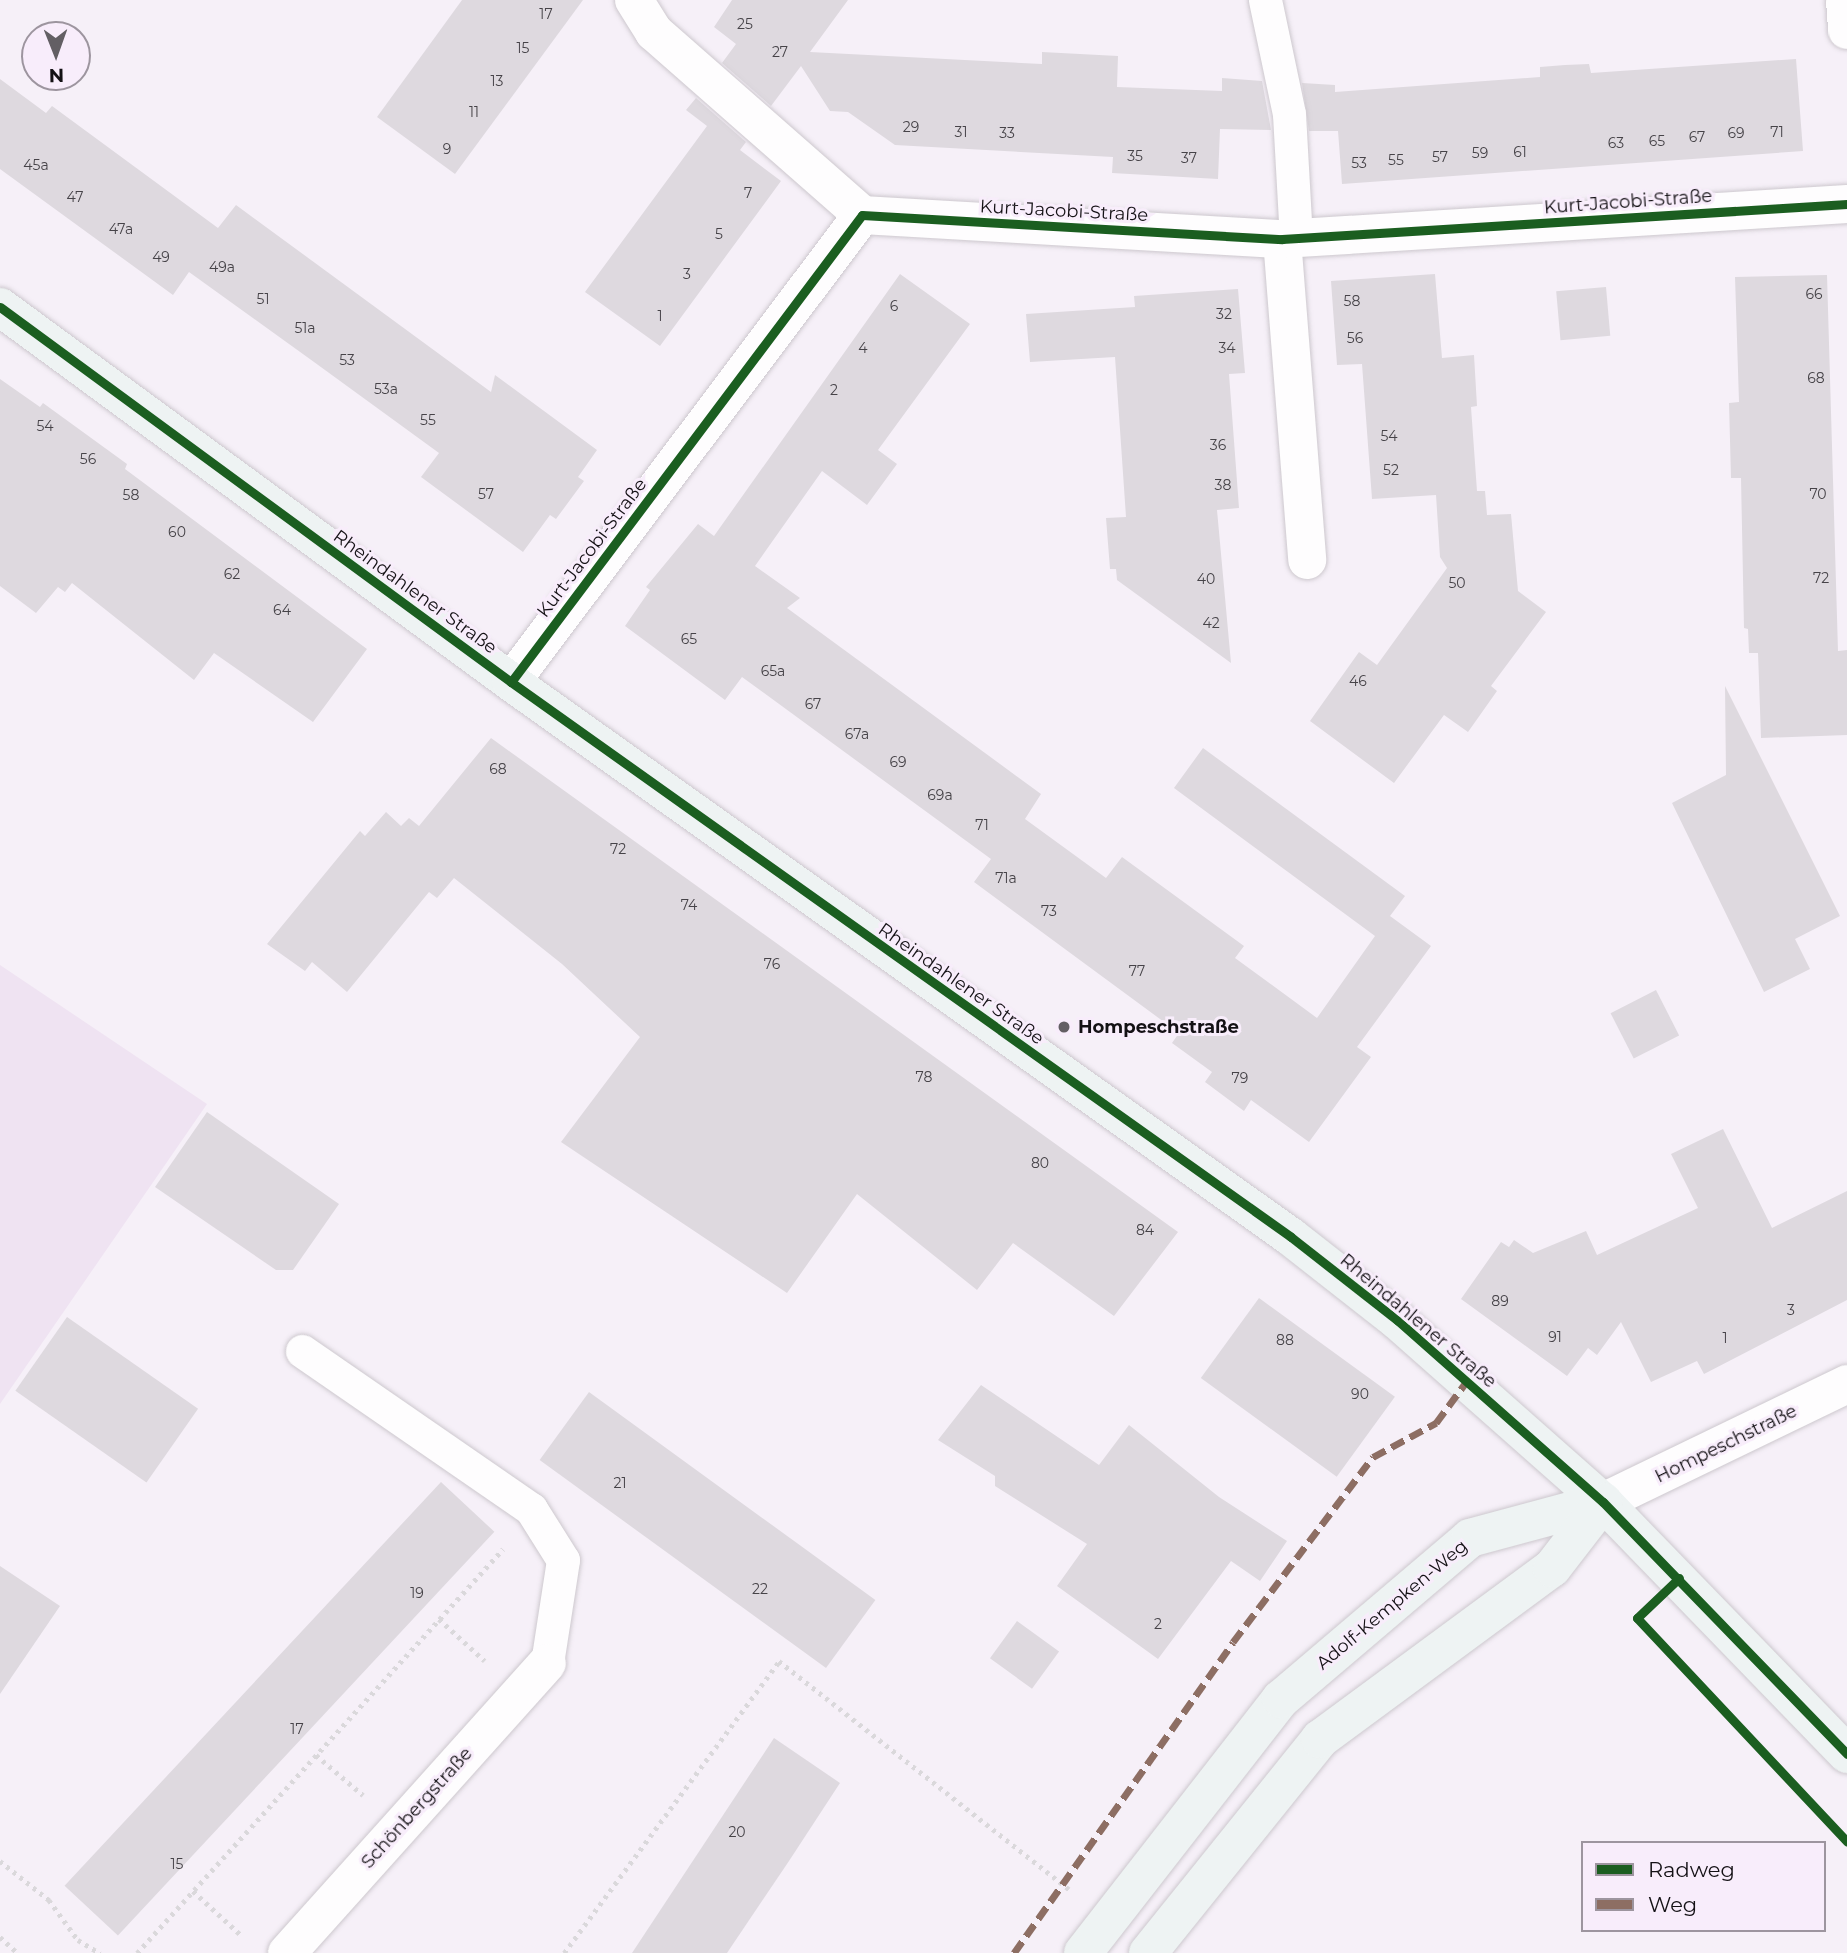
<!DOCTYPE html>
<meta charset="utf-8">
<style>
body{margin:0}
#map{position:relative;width:1847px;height:1953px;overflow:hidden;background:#f6f0f8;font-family:Montserrat,sans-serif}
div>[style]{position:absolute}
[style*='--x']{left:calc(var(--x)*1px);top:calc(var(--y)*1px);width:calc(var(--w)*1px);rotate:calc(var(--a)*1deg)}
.built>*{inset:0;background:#efe3f2}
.building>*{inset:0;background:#ded9df;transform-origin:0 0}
.path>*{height:4.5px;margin-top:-2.25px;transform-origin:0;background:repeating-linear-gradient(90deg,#dad8db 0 3.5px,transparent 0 8.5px)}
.roads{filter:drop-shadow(0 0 2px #cdc8ce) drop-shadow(0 0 2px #cdc8ce)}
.lane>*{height:33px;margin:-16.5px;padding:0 16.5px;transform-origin:16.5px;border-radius:16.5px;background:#fefdfe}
.street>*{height:38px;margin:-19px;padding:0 19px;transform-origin:19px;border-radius:19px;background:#fefdfe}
.secondary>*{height:38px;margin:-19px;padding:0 19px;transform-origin:19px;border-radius:19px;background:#eef3f3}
.quiet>*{height:7px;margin-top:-3.5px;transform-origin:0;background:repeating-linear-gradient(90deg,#8d6e63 0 14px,transparent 0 21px)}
.cycleway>*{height:9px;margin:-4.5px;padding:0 4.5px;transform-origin:4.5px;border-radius:4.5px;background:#1b5e20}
.dots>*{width:19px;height:19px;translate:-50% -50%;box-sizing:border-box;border:4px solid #f8edfb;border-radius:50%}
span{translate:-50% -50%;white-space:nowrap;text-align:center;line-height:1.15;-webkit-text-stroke:6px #f8edfb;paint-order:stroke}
.number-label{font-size:14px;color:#464348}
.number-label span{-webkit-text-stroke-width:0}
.street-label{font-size:18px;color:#141115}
.poi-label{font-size:18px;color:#141115;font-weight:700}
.left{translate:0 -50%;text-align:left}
.legend{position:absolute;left:1581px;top:1841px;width:245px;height:91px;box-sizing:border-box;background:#f8edfb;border:2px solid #9d959f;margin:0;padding:9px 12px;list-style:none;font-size:21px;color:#141115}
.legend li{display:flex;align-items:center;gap:14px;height:35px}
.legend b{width:35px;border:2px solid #9d959f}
.north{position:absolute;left:21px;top:21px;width:70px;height:70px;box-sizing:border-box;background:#f8edfb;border:2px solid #9d959f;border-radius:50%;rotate:179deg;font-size:19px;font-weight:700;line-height:28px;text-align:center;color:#141115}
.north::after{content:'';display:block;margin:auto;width:24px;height:32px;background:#635f64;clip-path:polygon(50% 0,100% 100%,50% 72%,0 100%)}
</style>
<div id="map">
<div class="built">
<div style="clip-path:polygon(0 965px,207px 1104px,0 1404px)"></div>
</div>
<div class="building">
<div style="clip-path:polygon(462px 0,583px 0,455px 174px,377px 117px)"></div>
<div style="clip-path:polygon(732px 0,848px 0,810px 52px,1042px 64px,1042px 52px,1118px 56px,1117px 87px,1222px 91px,1222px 78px,1262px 81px,1271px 130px,1220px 129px,1218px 179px,1112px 173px,1113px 157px,895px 145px,848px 112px,830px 111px,801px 66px,771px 106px,722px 63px,736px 44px,714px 27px)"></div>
<div style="clip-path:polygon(1796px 59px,1803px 151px,1342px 184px,1338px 131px,1309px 131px,1302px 83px,1335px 85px,1335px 92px,1540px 77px,1540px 67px,1565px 65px,1589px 64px,1591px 73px)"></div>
<div style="clip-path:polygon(0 79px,46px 113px,52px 106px,218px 228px,236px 205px,491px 392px,495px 375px,597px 450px,578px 477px,584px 481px,556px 519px,550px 515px,523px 552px,421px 477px,439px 453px,314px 362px,189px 272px,173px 295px,0 169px)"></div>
<div style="clip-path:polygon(696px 98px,746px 142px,740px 150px,781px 181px,660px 346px,585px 292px,707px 126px,686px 110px)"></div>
<div style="clip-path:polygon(900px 274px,970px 324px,878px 450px,897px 464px,867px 505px,822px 471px,755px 566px,800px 598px,787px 608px,1041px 794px,1025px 819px,1106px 878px,1122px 857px,1244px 946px,1235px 958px,1317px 1018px,1375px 936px,1174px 788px,1203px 748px,1405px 896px,1390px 916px,1431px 946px,1357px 1047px,1371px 1057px,1309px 1142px,1251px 1100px,1244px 1111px,1205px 1082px,1212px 1072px,1172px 1043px,1179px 1033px,974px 882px,991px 859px,742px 677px,725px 700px,625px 626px,650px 590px,646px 587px,698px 524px,714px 536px)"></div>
<div style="clip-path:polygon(1435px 274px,1442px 358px,1474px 355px,1477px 406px,1471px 407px,1477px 491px,1485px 491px,1487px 515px,1511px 514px,1518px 591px,1546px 612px,1491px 686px,1497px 691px,1468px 732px,1444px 715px,1394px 783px,1310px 721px,1359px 652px,1377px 665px,1447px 568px,1440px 557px,1436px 495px,1372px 499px,1362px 364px,1337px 365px,1331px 281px)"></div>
<div style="clip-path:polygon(1827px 275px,1838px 651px,1847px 650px,1847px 735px,1761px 738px,1758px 653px,1749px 653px,1748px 629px,1744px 628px,1741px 478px,1731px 478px,1729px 403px,1739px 402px,1735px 277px)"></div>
<div style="left:1606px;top:287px;width:49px;height:50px;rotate:85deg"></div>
<div style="clip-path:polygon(1238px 289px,1245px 373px,1229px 374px,1239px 508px,1217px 510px,1231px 663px,1117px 580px,1116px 569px,1110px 569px,1106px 518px,1126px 517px,1115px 357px,1030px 362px,1026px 314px,1135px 307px,1134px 296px)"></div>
<div style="clip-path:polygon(0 379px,40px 407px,43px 403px,127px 464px,125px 469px,367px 649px,313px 722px,214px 653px,194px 680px,72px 583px,65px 592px,58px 587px,36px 613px,0 586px)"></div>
<div style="clip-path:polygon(1725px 686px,1840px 916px,1795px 939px,1810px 969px,1764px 992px,1672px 803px,1726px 775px)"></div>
<div style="clip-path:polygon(491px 738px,1178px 1232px,1114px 1316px,1013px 1243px,977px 1290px,857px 1194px,787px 1293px,561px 1142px,640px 1037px,562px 964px,454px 878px,437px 898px,429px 892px,347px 992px,312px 962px,305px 971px,267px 944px,360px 831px,365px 836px,386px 812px,401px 826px,409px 818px,419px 826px)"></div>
<div style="left:1656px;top:990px;width:51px;height:51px;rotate:63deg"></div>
<div style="clip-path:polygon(207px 1112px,339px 1204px,293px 1270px,276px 1270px,155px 1187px)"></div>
<div style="clip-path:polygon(1723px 1129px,1772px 1228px,1847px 1191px,1847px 1300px,1704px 1374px,1697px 1361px,1651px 1382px,1621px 1322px,1597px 1355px,1588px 1348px,1567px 1376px,1461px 1299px,1501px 1242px,1509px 1247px,1514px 1240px,1533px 1253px,1586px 1231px,1597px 1255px,1698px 1208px,1671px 1154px)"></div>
<div style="left:1259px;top:1298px;width:168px;height:99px;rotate:36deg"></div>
<div style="left:67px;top:1317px;width:160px;height:90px;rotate:35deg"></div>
<div style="clip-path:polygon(981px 1385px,1099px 1465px,1129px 1425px,1219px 1497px,1287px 1541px,1260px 1581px,1231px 1561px,1158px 1659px,1057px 1586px,1087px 1544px,995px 1486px,995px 1476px,938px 1440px)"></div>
<div style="left:589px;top:1392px;width:354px;height:84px;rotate:36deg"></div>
<div style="left:441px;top:1482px;width:73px;height:552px;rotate:43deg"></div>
<div style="clip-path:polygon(0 1566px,60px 1606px,0 1694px)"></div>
<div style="left:1017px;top:1621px;width:52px;height:46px;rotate:36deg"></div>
<div style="clip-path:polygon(774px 1738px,840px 1783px,789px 1861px,727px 1953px,632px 1953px)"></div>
</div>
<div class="path">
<div style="--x:439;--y:1619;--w:62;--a:42.4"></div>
<div style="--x:316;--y:1755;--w:62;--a:40.4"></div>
<div style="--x:0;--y:1861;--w:63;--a:38.5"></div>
<div style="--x:49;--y:1900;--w:49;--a:54.1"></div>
<div style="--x:78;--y:1940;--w:26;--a:31"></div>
<div style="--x:193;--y:1891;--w:65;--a:42.5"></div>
<div style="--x:0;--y:1937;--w:24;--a:42"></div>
<div style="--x:137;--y:1953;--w:545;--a:-47.83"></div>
<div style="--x:564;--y:1953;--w:363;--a:-53.6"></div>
<div style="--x:779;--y:1661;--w:369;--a:38.2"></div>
</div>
<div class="roads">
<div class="lane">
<div style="--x:1265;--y:0;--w:116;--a:78.1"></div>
<div style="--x:1289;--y:114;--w:124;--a:86.8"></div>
<div style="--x:302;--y:1351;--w:278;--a:34.6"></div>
<div style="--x:531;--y:1509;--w:60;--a:57.9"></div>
<div style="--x:563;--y:1560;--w:104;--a:98.8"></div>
</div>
<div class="street">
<div style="--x:634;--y:0;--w:38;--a:58"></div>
<div style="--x:654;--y:32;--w:277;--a:41.3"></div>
<div style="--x:1845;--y:0;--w:30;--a:86"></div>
<div style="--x:1282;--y:239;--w:322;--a:85.5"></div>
<div style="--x:511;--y:682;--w:584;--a:-53.07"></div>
<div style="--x:862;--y:215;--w:421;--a:3.3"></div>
<div style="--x:1282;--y:239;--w:566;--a:-3.54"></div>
<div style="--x:1603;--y:1502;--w:271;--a:-25.8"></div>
<div style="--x:287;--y:1953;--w:389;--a:-48.1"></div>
</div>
<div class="secondary">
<div style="--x:0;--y:307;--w:634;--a:36.27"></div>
<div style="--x:511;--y:682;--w:957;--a:35.43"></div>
<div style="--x:1291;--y:1237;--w:135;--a:38.1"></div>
<div style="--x:1397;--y:1320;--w:275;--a:41.5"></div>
<div style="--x:1603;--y:1502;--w:351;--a:45.9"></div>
<div style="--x:1083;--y:1953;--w:322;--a:-52.1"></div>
<div style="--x:1281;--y:1699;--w:248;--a:-40.4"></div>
<div style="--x:1470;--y:1538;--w:138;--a:-15.1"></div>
<div style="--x:1148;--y:1953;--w:275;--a:-51.2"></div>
<div style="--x:1320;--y:1739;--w:288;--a:-36.4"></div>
<div style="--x:1552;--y:1568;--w:83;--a:-52.3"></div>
</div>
</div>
<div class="quiet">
<div style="--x:1014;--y:1953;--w:380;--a:-54.8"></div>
<div style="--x:1233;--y:1642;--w:232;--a:-52.9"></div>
<div style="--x:1373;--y:1457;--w:72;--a:-28.4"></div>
<div style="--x:1436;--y:1423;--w:52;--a:-53.6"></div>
</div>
<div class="cycleway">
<div style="--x:0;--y:307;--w:634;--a:36.27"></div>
<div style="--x:511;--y:682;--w:957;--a:35.43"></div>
<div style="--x:1291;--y:1237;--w:135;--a:38.1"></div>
<div style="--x:1397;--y:1320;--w:275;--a:41.5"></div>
<div style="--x:1603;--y:1502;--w:351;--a:45.9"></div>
<div style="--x:511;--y:682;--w:584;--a:-53.07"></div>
<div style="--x:862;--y:215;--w:421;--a:3.3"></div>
<div style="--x:1282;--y:239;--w:566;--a:-3.54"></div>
<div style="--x:1679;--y:1578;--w:58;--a:136.4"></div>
<div style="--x:1637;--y:1618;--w:307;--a:46.8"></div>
</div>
<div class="dots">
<div style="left:1064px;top:1027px;background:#635f64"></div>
</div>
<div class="number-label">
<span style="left:546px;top:14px">17</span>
<span style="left:745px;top:24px">25</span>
<span style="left:523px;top:48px">15</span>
<span style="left:780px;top:52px">27</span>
<span style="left:497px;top:81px">13</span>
<span style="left:474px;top:112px">11</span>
<span style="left:911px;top:127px">29</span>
<span style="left:961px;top:132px">31</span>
<span style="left:1777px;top:132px">71</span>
<span style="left:1007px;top:133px">33</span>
<span style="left:1736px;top:133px">69</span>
<span style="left:1697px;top:137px">67</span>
<span style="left:1657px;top:141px">65</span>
<span style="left:1616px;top:143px">63</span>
<span style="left:447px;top:149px">9</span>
<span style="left:1520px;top:152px">61</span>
<span style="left:1480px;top:153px">59</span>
<span style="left:1135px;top:156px">35</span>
<span style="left:1440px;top:157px">57</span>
<span style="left:1189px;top:158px">37</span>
<span style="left:1396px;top:160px">55</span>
<span style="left:1359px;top:163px">53</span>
<span style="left:36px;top:165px">45a</span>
<span style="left:748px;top:193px">7</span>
<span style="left:75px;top:197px">47</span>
<span style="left:121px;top:229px">47a</span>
<span style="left:719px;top:234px">5</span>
<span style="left:161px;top:257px">49</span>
<span style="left:222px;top:267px">49a</span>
<span style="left:687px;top:274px">3</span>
<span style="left:1814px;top:294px">66</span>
<span style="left:263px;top:299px">51</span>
<span style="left:1352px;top:301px">58</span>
<span style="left:894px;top:306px">6</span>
<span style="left:1224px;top:314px">32</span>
<span style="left:660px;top:316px">1</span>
<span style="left:305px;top:328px">51a</span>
<span style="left:1355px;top:338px">56</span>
<span style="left:863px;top:348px">4</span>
<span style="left:1227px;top:348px">34</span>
<span style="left:347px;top:360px">53</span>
<span style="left:1816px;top:378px">68</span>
<span style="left:386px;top:389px">53a</span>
<span style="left:834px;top:390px">2</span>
<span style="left:428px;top:420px">55</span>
<span style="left:45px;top:426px">54</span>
<span style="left:1389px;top:436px">54</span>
<span style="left:1218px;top:445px">36</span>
<span style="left:88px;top:459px">56</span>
<span style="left:1391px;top:470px">52</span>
<span style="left:1223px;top:485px">38</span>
<span style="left:486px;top:494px">57</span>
<span style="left:1818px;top:494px">70</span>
<span style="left:131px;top:495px">58</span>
<span style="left:177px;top:532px">60</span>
<span style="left:232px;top:574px">62</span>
<span style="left:1821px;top:578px">72</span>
<span style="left:1206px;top:579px">40</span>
<span style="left:1457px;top:583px">50</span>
<span style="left:282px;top:610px">64</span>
<span style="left:1211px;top:623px">42</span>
<span style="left:689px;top:639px">65</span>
<span style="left:773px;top:671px">65a</span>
<span style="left:1358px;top:681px">46</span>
<span style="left:813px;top:704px">67</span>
<span style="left:857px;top:734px">67a</span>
<span style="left:898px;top:762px">69</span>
<span style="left:498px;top:769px">68</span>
<span style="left:940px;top:795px">69a</span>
<span style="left:982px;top:825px">71</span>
<span style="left:618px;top:849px">72</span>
<span style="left:1006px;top:878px">71a</span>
<span style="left:689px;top:905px">74</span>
<span style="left:1049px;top:911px">73</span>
<span style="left:772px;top:964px">76</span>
<span style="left:1137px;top:971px">77</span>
<span style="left:924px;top:1077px">78</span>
<span style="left:1240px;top:1078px">79</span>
<span style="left:1040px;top:1163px">80</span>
<span style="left:1145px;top:1230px">84</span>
<span style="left:1500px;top:1301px">89</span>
<span style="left:1791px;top:1310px">3</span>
<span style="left:1555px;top:1337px">91</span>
<span style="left:1725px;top:1338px">1</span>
<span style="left:1285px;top:1340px">88</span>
<span style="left:1360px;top:1394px">90</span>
<span style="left:620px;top:1483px">21</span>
<span style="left:760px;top:1589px">22</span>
<span style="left:417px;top:1593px">19</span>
<span style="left:1158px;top:1624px">2</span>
<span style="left:297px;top:1729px">17</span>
<span style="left:737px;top:1832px">20</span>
<span style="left:177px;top:1864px">15</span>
</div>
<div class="street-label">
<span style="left:1628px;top:202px;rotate:-4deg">Kurt-Jacobi-Straße</span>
<span style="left:1064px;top:211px;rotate:3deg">Kurt-Jacobi-Straße</span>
<span style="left:592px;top:548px;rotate:-53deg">Kurt-Jacobi-Straße</span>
<span style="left:415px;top:592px;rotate:36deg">Rheindahlener Straße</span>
<span style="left:961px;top:984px;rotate:35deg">Rheindahlener Straße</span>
<span style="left:1418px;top:1321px;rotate:40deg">Rheindahlener Straße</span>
<span style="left:1726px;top:1444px;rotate:-26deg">Hompeschstraße</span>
<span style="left:1392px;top:1605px;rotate:-40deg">Adolf-Kempken-Weg</span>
<span style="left:417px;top:1808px;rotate:-48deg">Schönbergstraße</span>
</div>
<div class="poi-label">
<span class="left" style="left:1078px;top:1027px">Hompeschstraße</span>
</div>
<ul class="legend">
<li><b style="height:9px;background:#1b5e20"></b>Radweg</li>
<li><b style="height:9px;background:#8d6e63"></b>Weg</li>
</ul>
<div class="north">N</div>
</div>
